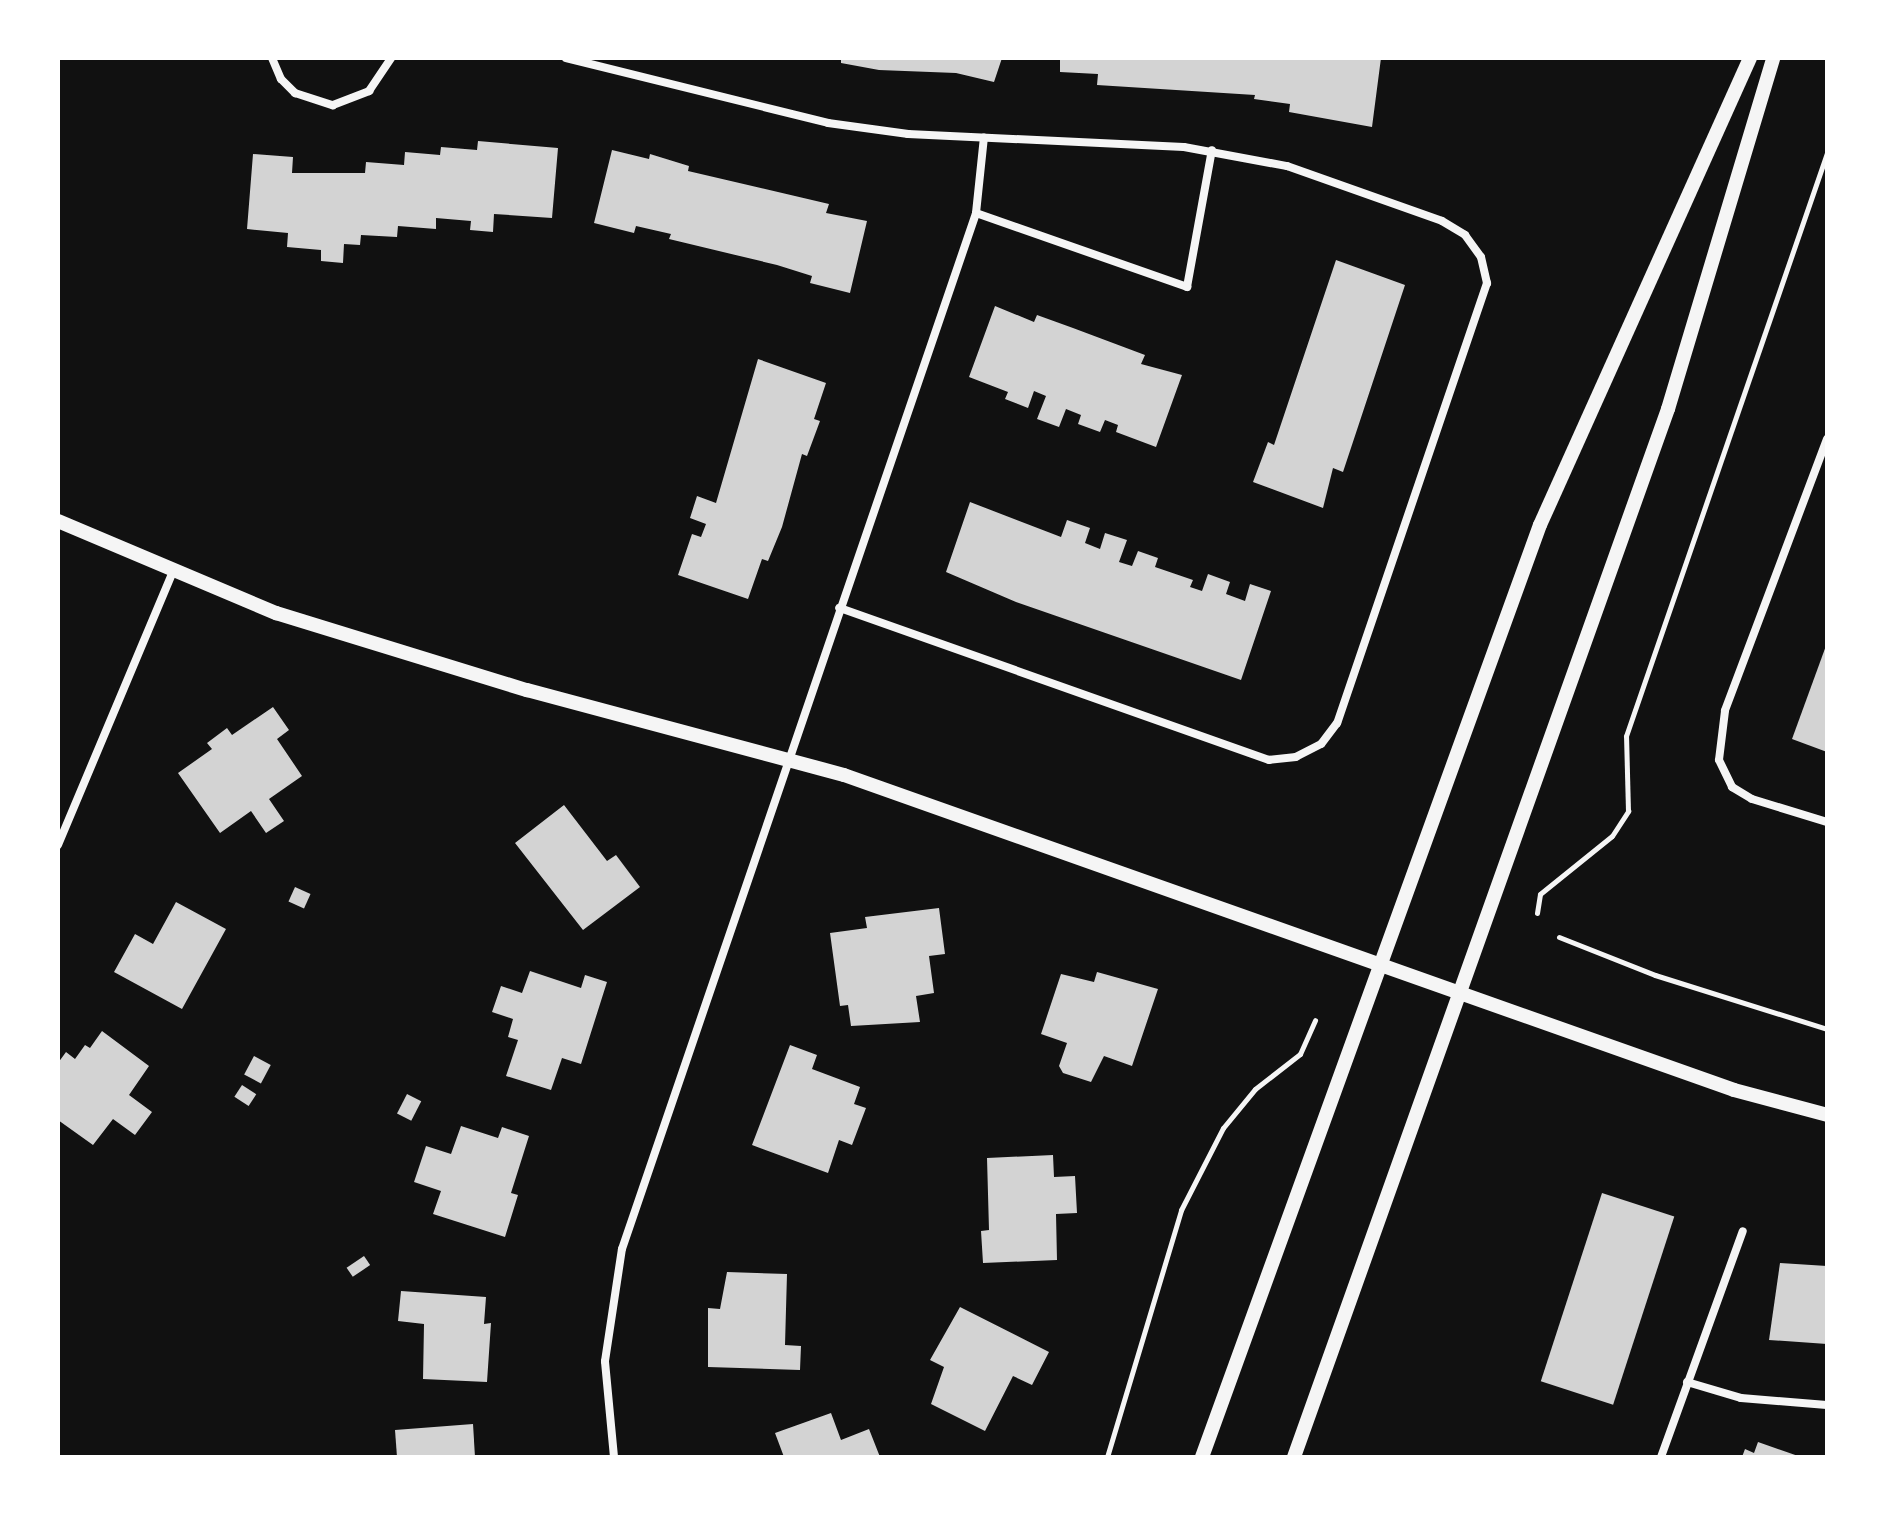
<!DOCTYPE html>
<style>
body{margin:0}
#map{position:relative;width:1885px;height:1515px;overflow:hidden;background:#111;font-family:Inter,sans-serif}
div>[style]{position:absolute}
[style*='--x']{left:calc(var(--x)*1px);top:calc(var(--y)*1px);width:calc(var(--w)*1px);rotate:calc(var(--a)*1deg)}
.building>*{inset:0;background:#d3d3d3;transform-origin:0 0}
.path>*{height:5px;margin:-2.5px;padding:0 2.5px;transform-origin:2.5px;border-radius:2.5px;background:#f5f5f5}
.minor>*{height:8px;margin:-4px;padding:0 4px;transform-origin:4px;border-radius:4px;background:#f5f5f5}
.tertiary>*{height:14px;margin:-7px;padding:0 7px;transform-origin:7px;border-radius:7px;background:#f5f5f5}
span{translate:-50% -50%;white-space:nowrap;text-align:center;line-height:1.15;-webkit-text-stroke:7px #fff;paint-order:stroke}
.frame{position:absolute;inset:0;border:60px solid #fff;pointer-events:none}
</style>
<div id="map">
<div class="building">
<div style="clip-path:polygon(841px 58px,1002px 58px,994px 82px,956px 73px,879px 70px,841px 63px)"></div>
<div style="clip-path:polygon(1060px 58px,1381px 58px,1372px 127px,1289px 112px,1290px 104px,1254px 99px,1255px 95px,1097px 85px,1098px 74px,1060px 72px)"></div>
<div style="clip-path:polygon(478px 141px,558px 148px,552px 218px,494px 214px,493px 232px,470px 230px,471px 221px,436px 218px,436px 229px,398px 226px,397px 237px,361px 235px,360px 245px,344px 244px,343px 263px,321px 261px,321px 250px,287px 247px,288px 233px,247px 229px,253px 154px,293px 157px,292px 173px,365px 173px,366px 162px,404px 165px,405px 152px,440px 155px,441px 147px,477px 150px)"></div>
<div style="clip-path:polygon(612px 150px,649px 159px,650px 154px,689px 166px,688px 171px,829px 204px,826px 213px,867px 221px,850px 293px,810px 283px,812px 276px,777px 265px,669px 239px,671px 234px,636px 226px,634px 233px,594px 223px)"></div>
<div style="clip-path:polygon(1336px 260px,1405px 285px,1343px 472px,1333px 468px,1323px 508px,1253px 482px,1268px 442px,1274px 445px)"></div>
<div style="clip-path:polygon(995px 306px,1034px 322px,1037px 315px,1073px 328px,1145px 355px,1141px 364px,1182px 375px,1156px 447px,1116px 432px,1118px 425px,1105px 420px,1100px 432px,1078px 424px,1081px 415px,1066px 409px,1059px 427px,1037px 419px,1046px 396px,1034px 391px,1028px 408px,1005px 399px,1008px 392px,969px 377px)"></div>
<div style="clip-path:polygon(758px 359px,826px 383px,814px 419px,820px 421px,807px 456px,802px 454px,782px 527px,768px 561px,762px 559px,748px 599px,678px 575px,692px 534px,701px 537px,706px 524px,690px 518px,697px 496px,716px 503px)"></div>
<div style="clip-path:polygon(970px 502px,1061px 537px,1067px 520px,1090px 528px,1085px 543px,1100px 549px,1105px 533px,1127px 540px,1119px 562px,1132px 566px,1138px 551px,1158px 558px,1155px 567px,1193px 580px,1190px 587px,1202px 591px,1208px 574px,1230px 582px,1226px 594px,1245px 601px,1250px 584px,1271px 591px,1241px 680px,1016px 602px,946px 572px)"></div>
<div style="clip-path:polygon(1827px 643px,1827px 752px,1792px 739px)"></div>
<div style="clip-path:polygon(273px 707px,289px 730px,277px 739px,302px 776px,269px 799px,284px 821px,266px 833px,251px 811px,220px 833px,178px 773px,212px 749px,207px 743px,227px 728px,232px 735px)"></div>
<div style="clip-path:polygon(564px 805px,607px 861px,616px 855px,640px 887px,583px 930px,515px 843px)"></div>
<div style="left:295px;top:887px;width:17px;height:16px;rotate:24deg"></div>
<div style="clip-path:polygon(176px 902px,226px 929px,182px 1009px,114px 972px,135px 934px,153px 944px)"></div>
<div style="clip-path:polygon(939px 908px,945px 954px,929px 956px,934px 993px,916px 996px,920px 1022px,851px 1026px,848px 1005px,840px 1006px,830px 933px,867px 928px,865px 917px)"></div>
<div style="clip-path:polygon(530px 971px,581px 988px,585px 975px,607px 982px,581px 1064px,562px 1058px,551px 1090px,506px 1076px,518px 1040px,508px 1037px,513px 1019px,492px 1012px,501px 986px,522px 993px)"></div>
<div style="clip-path:polygon(1097px 972px,1158px 989px,1132px 1066px,1104px 1056px,1091px 1082px,1063px 1073px,1059px 1066px,1067px 1043px,1041px 1034px,1061px 974px,1094px 982px)"></div>
<div style="clip-path:polygon(102px 1031px,149px 1066px,129px 1095px,152px 1112px,135px 1135px,113px 1119px,93px 1145px,58px 1120px,58px 1063px,66px 1052px,75px 1059px,85px 1045px,90px 1048px)"></div>
<div style="clip-path:polygon(790px 1045px,817px 1055px,812px 1069px,860px 1087px,854px 1104px,866px 1108px,852px 1145px,839px 1140px,828px 1173px,752px 1145px)"></div>
<div style="left:254px;top:1056px;width:19px;height:21px;rotate:28deg"></div>
<div style="left:242px;top:1085px;width:17px;height:14px;rotate:33deg"></div>
<div style="left:407px;top:1094px;width:16px;height:22px;rotate:27deg"></div>
<div style="clip-path:polygon(461px 1126px,498px 1138px,502px 1127px,529px 1136px,511px 1193px,518px 1195px,505px 1237px,433px 1214px,441px 1191px,414px 1182px,426px 1146px,451px 1154px)"></div>
<div style="clip-path:polygon(1053px 1155px,1054px 1177px,1075px 1176px,1077px 1213px,1056px 1214px,1057px 1260px,983px 1263px,981px 1231px,989px 1230px,987px 1158px)"></div>
<div style="left:1602px;top:1193px;width:76px;height:198px;rotate:18deg"></div>
<div style="left:364px;top:1256px;width:11px;height:21px;rotate:56deg"></div>
<div style="clip-path:polygon(1780px 1263px,1827px 1266px,1827px 1344px,1769px 1340px)"></div>
<div style="clip-path:polygon(727px 1272px,787px 1274px,785px 1345px,801px 1346px,800px 1370px,708px 1367px,708px 1308px,720px 1309px)"></div>
<div style="clip-path:polygon(401px 1291px,486px 1297px,484px 1324px,491px 1323px,487px 1382px,423px 1379px,424px 1324px,398px 1321px)"></div>
<div style="clip-path:polygon(960px 1307px,1049px 1352px,1032px 1385px,1013px 1376px,985px 1431px,931px 1404px,944px 1367px,930px 1360px)"></div>
<div style="clip-path:polygon(831px 1413px,841px 1440px,869px 1429px,880px 1457px,784px 1457px,775px 1433px)"></div>
<div style="clip-path:polygon(473px 1424px,475px 1457px,397px 1457px,395px 1430px)"></div>
<div style="clip-path:polygon(1758px 1442px,1801px 1457px,1742px 1457px,1745px 1449px,1754px 1453px)"></div>
</div>
<div class="path">
<div style="--x:1537;--y:913;--w:19;--a:-81"></div>
<div style="--x:1540;--y:894;--w:92;--a:-38.9"></div>
<div style="--x:1612;--y:836;--w:30;--a:-57"></div>
<div style="--x:1628;--y:811;--w:75;--a:-91.5"></div>
<div style="--x:1626;--y:736;--w:617;--a:-70.98"></div>
<div style="--x:1559;--y:937;--w:103;--a:21.6"></div>
<div style="--x:1655;--y:975;--w:180;--a:17.4"></div>
<div style="--x:1107;--y:1457;--w:258;--a:-73.3"></div>
<div style="--x:1181;--y:1210;--w:92;--a:-62.9"></div>
<div style="--x:1223;--y:1128;--w:50;--a:-50.6"></div>
<div style="--x:1255;--y:1089;--w:57;--a:-37.9"></div>
<div style="--x:1300;--y:1054;--w:37;--a:-66"></div>
</div>
<div class="minor">
<div style="--x:272;--y:58;--w:23;--a:67"></div>
<div style="--x:281;--y:79;--w:20;--a:45"></div>
<div style="--x:295;--y:93;--w:40;--a:18"></div>
<div style="--x:333;--y:105;--w:39;--a:-21"></div>
<div style="--x:369;--y:91;--w:40;--a:-56"></div>
<div style="--x:566;--y:58;--w:270;--a:13.9"></div>
<div style="--x:828;--y:123;--w:81;--a:7.8"></div>
<div style="--x:908;--y:134;--w:276;--a:2.7"></div>
<div style="--x:1184;--y:147;--w:105;--a:10.5"></div>
<div style="--x:1287;--y:166;--w:164;--a:19.5"></div>
<div style="--x:1442;--y:221;--w:27;--a:31"></div>
<div style="--x:1465;--y:235;--w:27;--a:54"></div>
<div style="--x:1481;--y:257;--w:27;--a:77"></div>
<div style="--x:1487;--y:283;--w:465;--a:108.8"></div>
<div style="--x:1337;--y:723;--w:26;--a:127"></div>
<div style="--x:1321;--y:744;--w:28;--a:153"></div>
<div style="--x:1296;--y:757;--w:27;--a:174"></div>
<div style="--x:1269;--y:760;--w:456;--a:-160.5"></div>
<div style="--x:976;--y:213;--w:224;--a:19.3"></div>
<div style="--x:1187;--y:287;--w:139;--a:-79.7"></div>
<div style="--x:1827;--y:439;--w:290;--a:110.6"></div>
<div style="--x:1725;--y:711;--w:49;--a:97"></div>
<div style="--x:1719;--y:760;--w:30;--a:64"></div>
<div style="--x:1732;--y:787;--w:23;--a:31"></div>
<div style="--x:1752;--y:799;--w:78;--a:17"></div>
<div style="--x:58;--y:845;--w:296;--a:-67.2"></div>
<div style="--x:1687;--y:1382;--w:56;--a:16.5"></div>
<div style="--x:1741;--y:1398;--w:86;--a:4.7"></div>
<div style="--x:614;--y:1457;--w:96;--a:-95.4"></div>
<div style="--x:605;--y:1361;--w:113;--a:-81.4"></div>
<div style="--x:622;--y:1249;--w:1095;--a:-71.13"></div>
<div style="--x:976;--y:213;--w:76;--a:-84"></div>
<div style="--x:1661;--y:1457;--w:240;--a:-70.1"></div>
</div>
<div class="tertiary">
<div style="--x:58;--y:521;--w:237;--a:22.9"></div>
<div style="--x:276;--y:613;--w:263;--a:17.1"></div>
<div style="--x:527;--y:690;--w:328;--a:15"></div>
<div style="--x:844;--y:775;--w:944;--a:19.49"></div>
<div style="--x:1734;--y:1090;--w:96;--a:15"></div>
<div style="--x:1202;--y:1457;--w:991;--a:-70.07"></div>
<div style="--x:1540;--y:525;--w:512;--a:-65.79"></div>
<div style="--x:1294;--y:1457;--w:1113;--a:-70.36"></div>
<div style="--x:1668;--y:409;--w:366;--a:-73.3"></div>
</div>
<div class="frame"></div>
</div>
